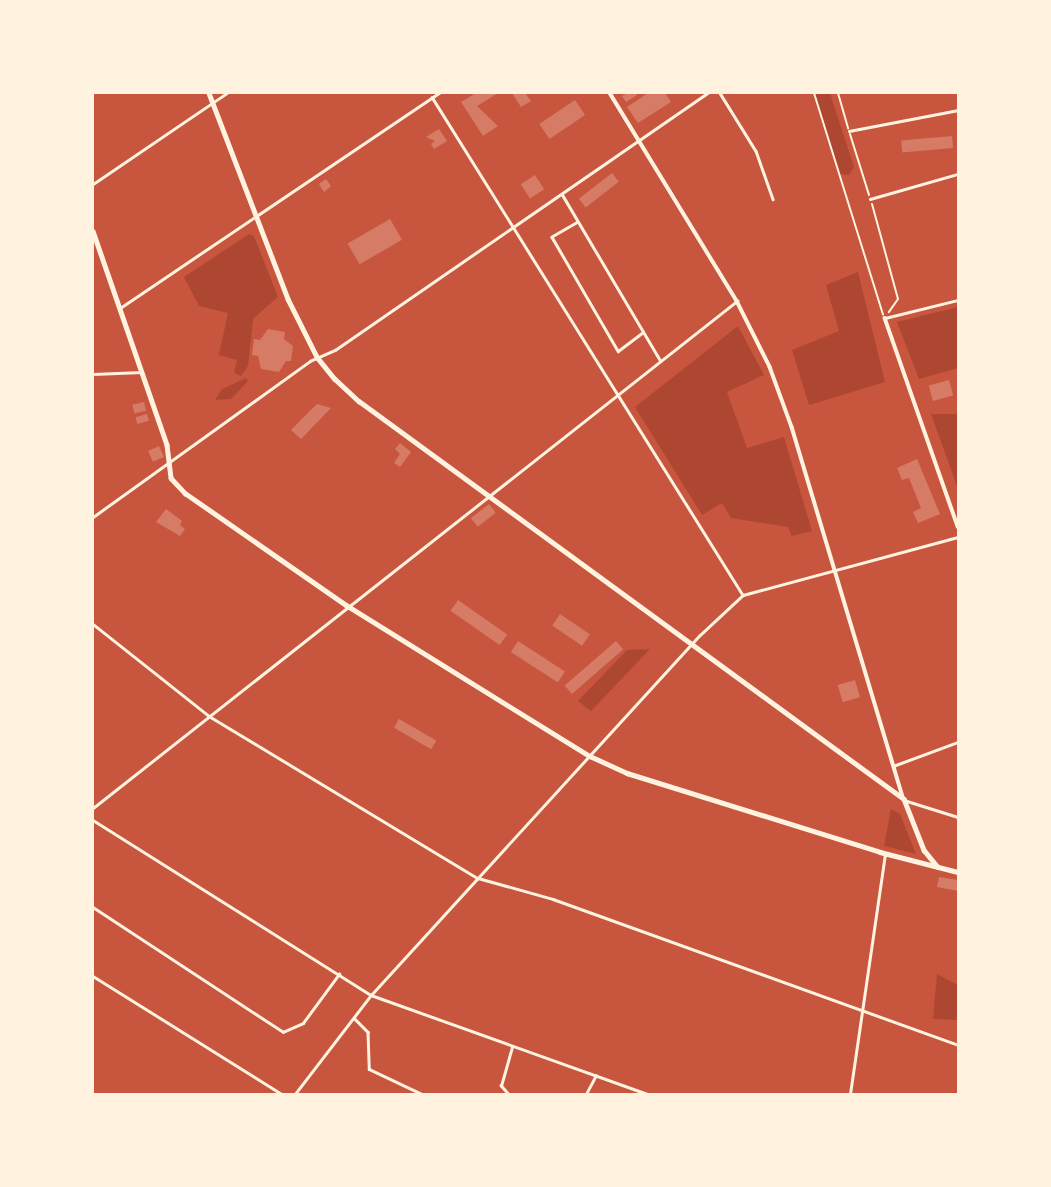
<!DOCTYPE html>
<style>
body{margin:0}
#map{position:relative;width:1051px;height:1187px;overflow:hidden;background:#c8553d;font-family:"DM Sans",sans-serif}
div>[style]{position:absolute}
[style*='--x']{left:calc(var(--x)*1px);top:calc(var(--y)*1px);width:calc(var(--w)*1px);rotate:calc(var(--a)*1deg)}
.green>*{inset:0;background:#ae4732}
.building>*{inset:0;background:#d67c66;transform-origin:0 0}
.path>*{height:2px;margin:-1px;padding:0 1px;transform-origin:1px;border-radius:1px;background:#fff3e0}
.minor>*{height:2.5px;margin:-1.25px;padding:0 1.25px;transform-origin:1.25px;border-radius:1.25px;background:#fff3e0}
.secondary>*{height:3.5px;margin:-1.75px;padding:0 1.75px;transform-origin:1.75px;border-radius:1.75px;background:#fff3e0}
.primary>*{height:4.5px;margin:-2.25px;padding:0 2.25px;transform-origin:2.25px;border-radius:2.25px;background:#fff3e0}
span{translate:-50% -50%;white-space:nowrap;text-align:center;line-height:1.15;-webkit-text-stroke:5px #fff3e0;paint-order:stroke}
.frame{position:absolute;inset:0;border:94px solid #fff3e0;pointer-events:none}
</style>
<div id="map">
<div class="green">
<div style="clip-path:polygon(815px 93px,830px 93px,854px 167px,849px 175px,840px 174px)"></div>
<div style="clip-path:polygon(249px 234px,254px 236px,278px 297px,253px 319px,248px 366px,241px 376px,234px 373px,237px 360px,219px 355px,228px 313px,199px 306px,184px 277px)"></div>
<div style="clip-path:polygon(858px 272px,885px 382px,809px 405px,792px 350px,839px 331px,826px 285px)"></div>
<div style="clip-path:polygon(958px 307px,958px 368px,919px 379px,897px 322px)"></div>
<div style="clip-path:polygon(738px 326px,764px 375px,727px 392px,747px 448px,784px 437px,812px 531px,792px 536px,788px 527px,731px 518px,722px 503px,702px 515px,635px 407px)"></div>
<div style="clip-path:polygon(246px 378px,248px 381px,231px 399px,215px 400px,222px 389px)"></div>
<div style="clip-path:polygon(931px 414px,958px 414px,958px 489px)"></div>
<div style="clip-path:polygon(650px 649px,591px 711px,578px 701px,627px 650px)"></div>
<div style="clip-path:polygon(891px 809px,900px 814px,916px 854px,884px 846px)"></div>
<div style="clip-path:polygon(937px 974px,958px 985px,958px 1020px,933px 1019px)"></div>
</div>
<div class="building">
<div style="clip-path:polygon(476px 93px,498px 93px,477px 106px,498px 126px,483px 136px,461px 102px)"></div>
<div style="clip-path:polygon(512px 93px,525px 93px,531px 101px,521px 107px)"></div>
<div style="clip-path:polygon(628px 93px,636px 93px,637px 95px,626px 102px,622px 96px)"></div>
<div style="clip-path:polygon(648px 93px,665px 93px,671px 102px,638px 123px,627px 107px)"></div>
<div style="left:575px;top:100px;width:18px;height:43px;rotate:56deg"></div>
<div style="clip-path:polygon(439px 129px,447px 141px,434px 149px,431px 144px,435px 141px,426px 137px)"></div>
<div style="left:952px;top:136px;width:12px;height:51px;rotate:85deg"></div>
<div style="left:612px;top:173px;width:11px;height:42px;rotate:52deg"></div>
<div style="left:535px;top:175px;width:17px;height:17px;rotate:57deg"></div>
<div style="clip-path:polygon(326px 179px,331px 186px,324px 192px,319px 184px)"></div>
<div style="left:390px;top:219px;width:24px;height:49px;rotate:60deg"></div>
<div style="clip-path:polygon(268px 329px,285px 332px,284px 339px,293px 346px,291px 361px,286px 361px,279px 372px,261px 369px,258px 356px,252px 355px,254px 339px,260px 340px)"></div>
<div style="left:949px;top:380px;width:16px;height:21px;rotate:75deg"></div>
<div style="left:144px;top:402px;width:9px;height:12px;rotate:77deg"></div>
<div style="clip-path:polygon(317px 404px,331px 408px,301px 439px,291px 430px)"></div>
<div style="left:147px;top:414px;width:7px;height:12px;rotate:74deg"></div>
<div style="clip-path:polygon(400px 443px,411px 452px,400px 467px,394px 463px,400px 454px,395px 449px)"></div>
<div style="left:159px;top:446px;width:12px;height:12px;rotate:66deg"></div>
<div style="clip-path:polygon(917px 459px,940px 514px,918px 523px,913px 512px,921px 508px,909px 478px,902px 480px,897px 468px)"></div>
<div style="left:489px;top:504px;width:11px;height:23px;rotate:52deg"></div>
<div style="clip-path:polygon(166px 509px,182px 521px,180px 525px,185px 529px,180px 536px,156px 522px)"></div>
<div style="left:458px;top:600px;width:60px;height:13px;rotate:35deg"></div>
<div style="left:560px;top:614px;width:36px;height:14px;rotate:34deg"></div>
<div style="left:518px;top:641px;width:56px;height:13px;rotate:33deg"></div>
<div style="left:616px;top:641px;width:11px;height:68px;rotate:49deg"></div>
<div style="left:855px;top:680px;width:18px;height:18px;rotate:74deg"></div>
<div style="left:399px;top:719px;width:43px;height:10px;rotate:30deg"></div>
<div style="clip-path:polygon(939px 877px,958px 880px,958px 891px,937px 887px)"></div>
</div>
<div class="path">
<div style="--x:814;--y:93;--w:232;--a:72.7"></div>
<div style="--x:838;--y:93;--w:37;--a:74"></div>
<div style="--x:850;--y:134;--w:64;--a:72.7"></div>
<div style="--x:872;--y:204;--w:98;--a:74.7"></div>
<div style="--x:898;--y:299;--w:16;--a:125"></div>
</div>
<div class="minor">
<div style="--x:720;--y:93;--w:68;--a:58.2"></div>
<div style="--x:756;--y:151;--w:51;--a:70.5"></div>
<div style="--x:432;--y:97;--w:587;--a:58.02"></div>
<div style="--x:849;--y:131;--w:111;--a:-10.9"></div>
<div style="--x:93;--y:184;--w:162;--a:-34.2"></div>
<div style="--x:562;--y:194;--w:193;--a:59.4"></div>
<div style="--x:870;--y:199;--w:91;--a:-15.9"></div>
<div style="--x:578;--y:222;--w:30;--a:150"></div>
<div style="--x:552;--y:237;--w:132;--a:59.9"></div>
<div style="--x:618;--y:351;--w:31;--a:-37"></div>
<div style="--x:120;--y:308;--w:385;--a:-34"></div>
<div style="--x:885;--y:318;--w:75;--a:-13.9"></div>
<div style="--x:93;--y:374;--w:49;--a:-2.3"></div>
<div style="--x:93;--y:517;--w:267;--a:-35.7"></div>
<div style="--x:310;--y:361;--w:27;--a:-24"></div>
<div style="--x:335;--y:350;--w:452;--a:-34.6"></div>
<div style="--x:93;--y:624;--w:148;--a:38.4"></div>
<div style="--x:209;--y:716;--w:314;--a:31.1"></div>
<div style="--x:478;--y:878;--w:78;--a:15.6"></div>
<div style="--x:553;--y:899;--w:431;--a:19.8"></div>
<div style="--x:893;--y:766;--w:69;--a:-20.3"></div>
<div style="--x:907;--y:801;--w:53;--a:17.4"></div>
<div style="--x:93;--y:808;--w:820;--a:-38.21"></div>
<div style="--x:93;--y:820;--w:328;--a:32.2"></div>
<div style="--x:371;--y:995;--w:294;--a:19.7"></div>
<div style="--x:93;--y:907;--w:227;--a:33.3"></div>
<div style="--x:283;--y:1032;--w:22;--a:-24"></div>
<div style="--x:303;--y:1023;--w:61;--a:-53.7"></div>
<div style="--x:93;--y:976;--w:223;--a:32"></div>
<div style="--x:354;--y:1018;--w:20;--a:45"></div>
<div style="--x:368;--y:1032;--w:37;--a:88"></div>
<div style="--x:369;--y:1069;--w:59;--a:25.3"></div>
<div style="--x:295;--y:1094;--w:125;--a:-52.5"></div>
<div style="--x:371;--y:995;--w:486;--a:-47.6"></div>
<div style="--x:699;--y:636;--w:60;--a:-43"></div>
<div style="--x:743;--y:595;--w:223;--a:-15.1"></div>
<div style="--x:508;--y:1094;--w:11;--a:-131"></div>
<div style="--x:501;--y:1086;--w:41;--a:-74.2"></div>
<div style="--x:586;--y:1094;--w:21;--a:-62"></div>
<div style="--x:850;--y:1094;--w:243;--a:-81.7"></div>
</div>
<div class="secondary">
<div style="--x:610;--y:93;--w:244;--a:58.6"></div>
<div style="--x:737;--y:301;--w:74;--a:63.4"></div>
<div style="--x:770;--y:367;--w:64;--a:69.9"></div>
<div style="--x:792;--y:427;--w:386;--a:73.3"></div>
<div style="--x:885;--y:318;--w:221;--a:70.7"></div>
</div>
<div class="primary">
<div style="--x:209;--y:93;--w:221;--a:69"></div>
<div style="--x:288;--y:299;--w:65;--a:63.4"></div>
<div style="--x:317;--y:357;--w:28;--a:51"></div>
<div style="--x:335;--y:379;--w:33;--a:43"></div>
<div style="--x:359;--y:401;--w:675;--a:36.14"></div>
<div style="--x:904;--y:799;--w:55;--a:68.6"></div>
<div style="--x:924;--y:850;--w:21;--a:51"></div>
<div style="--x:93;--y:231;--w:226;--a:70.9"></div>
<div style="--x:167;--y:445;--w:33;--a:83"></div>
<div style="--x:171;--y:478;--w:21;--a:47"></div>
<div style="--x:185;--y:493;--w:196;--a:34.8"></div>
<div style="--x:346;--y:605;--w:287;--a:31.8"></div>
<div style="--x:590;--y:756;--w:41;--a:24.7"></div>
<div style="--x:627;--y:773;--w:265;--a:17.3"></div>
<div style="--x:880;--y:852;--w:81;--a:14.4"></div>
</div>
<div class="frame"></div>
</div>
